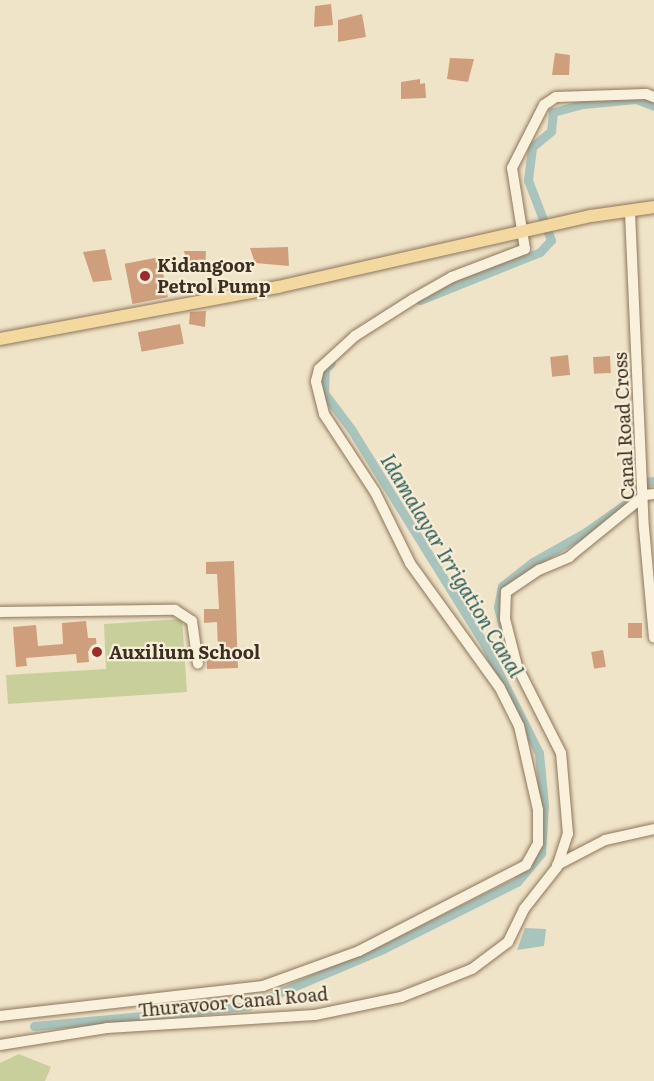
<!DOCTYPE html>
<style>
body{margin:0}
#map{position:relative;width:654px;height:1081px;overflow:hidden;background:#f0e4c8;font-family:Literata,serif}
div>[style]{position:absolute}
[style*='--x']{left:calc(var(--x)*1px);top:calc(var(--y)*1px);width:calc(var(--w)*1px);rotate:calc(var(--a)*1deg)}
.green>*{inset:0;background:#c9cf9b}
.water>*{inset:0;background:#a9c4bc}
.canal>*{height:9px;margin:-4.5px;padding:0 4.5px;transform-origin:4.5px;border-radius:4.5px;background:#a9c4bc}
.building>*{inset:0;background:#cf9f7d;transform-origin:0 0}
.roads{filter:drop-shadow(0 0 2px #8d765c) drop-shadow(0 0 2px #8d765c)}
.minor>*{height:10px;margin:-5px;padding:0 5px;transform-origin:5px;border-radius:5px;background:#faf1dc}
.major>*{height:12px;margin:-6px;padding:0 6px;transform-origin:6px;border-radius:6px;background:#f3d9a0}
.dots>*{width:16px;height:16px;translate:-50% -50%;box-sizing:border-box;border:3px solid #f7eed8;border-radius:50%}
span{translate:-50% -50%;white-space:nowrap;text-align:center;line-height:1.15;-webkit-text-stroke:4.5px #f7eed8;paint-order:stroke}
.poi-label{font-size:18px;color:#3d2e20;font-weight:700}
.left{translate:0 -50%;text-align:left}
.street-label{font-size:18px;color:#3d2e20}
.water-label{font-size:20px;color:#2f5d5a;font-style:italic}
</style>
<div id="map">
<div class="green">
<div style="clip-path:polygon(182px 619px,187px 692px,8px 704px,6px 675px,106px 669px,104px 624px)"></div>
<div style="clip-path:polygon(19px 1054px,51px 1067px,45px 1081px,0 1081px,0 1063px)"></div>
</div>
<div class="water">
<div style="clip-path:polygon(525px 928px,546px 929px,544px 946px,517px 950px)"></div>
</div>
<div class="canal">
<div style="--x:420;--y:300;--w:129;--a:-21.8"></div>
<div style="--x:540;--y:252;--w:16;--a:-47"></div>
<div style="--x:551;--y:240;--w:64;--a:-111"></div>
<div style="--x:528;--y:180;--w:33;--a:-83"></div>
<div style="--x:532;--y:147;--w:25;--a:-40"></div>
<div style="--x:551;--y:131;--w:19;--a:-84"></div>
<div style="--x:553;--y:112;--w:31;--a:-15"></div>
<div style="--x:583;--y:104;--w:53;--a:-5.4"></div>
<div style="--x:636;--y:99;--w:19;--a:21"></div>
<div style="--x:503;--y:626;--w:20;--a:-105"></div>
<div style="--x:498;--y:607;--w:21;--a:-79"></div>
<div style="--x:502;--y:586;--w:39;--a:-38"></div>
<div style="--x:533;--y:562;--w:61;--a:-29.5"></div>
<div style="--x:586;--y:532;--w:64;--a:-35.4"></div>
<div style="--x:638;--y:495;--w:15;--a:-62"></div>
<div style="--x:645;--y:482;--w:9;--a:-6"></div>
<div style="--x:34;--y:1026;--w:215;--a:-5.3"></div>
<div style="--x:248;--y:1006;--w:147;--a:-22.9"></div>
<div style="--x:383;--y:949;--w:150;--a:-26.6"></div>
<div style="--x:517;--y:882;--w:38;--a:-50"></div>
<div style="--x:541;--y:853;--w:48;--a:-86.4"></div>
<div style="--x:544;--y:805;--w:52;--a:-95.5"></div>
<div style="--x:539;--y:753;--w:121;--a:-116.6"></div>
<div style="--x:485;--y:645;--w:254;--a:-121.8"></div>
<div style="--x:351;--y:429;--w:45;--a:-126.9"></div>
<div style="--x:324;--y:393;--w:24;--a:-88"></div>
<div style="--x:325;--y:369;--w:8;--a:-45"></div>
</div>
<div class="building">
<div style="clip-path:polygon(331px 4px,333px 25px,314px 27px,315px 6px)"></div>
<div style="clip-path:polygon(362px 14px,366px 37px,338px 42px,338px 20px)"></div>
<div style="clip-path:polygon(555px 53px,570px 55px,569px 75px,552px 75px)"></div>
<div style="clip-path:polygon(450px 58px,474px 59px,468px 82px,447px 79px)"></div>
<div style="clip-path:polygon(420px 79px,420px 84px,425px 83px,426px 98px,401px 99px,401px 82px)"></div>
<div style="clip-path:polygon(288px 247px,289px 266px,255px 263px,250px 248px)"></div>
<div style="clip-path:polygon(105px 249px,112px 280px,93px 282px,83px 252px)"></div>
<div style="clip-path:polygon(184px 251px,206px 251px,205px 272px,189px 270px)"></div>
<div style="left:160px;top:257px;width:41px;height:36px;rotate:79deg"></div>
<div style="clip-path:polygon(206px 311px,205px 327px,189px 324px,190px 312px)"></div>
<div style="left:180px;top:324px;width:20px;height:43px;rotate:79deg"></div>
<div style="left:568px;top:355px;width:20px;height:18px;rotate:84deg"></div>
<div style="left:610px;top:356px;width:17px;height:17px;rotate:87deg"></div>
<div style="clip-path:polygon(234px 561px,238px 668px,207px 669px,206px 652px,218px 651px,217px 622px,204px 623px,204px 609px,219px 609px,217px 574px,206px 574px,206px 562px)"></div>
<div style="clip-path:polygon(86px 621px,88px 638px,96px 638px,97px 650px,88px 651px,89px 662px,77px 663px,76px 654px,26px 658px,27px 666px,16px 667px,13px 627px,36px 625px,38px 646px,63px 644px,62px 623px)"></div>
<div style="left:628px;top:623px;width:14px;height:15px"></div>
<div style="left:603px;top:650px;width:17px;height:12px;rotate:80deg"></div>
</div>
<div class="roads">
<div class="minor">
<div style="--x:630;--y:212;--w:316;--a:87.5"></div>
<div style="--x:644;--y:528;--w:110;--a:84.8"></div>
<div style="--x:0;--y:612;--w:175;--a:-0.7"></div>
<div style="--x:175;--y:610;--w:20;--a:33"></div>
<div style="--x:192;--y:621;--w:43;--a:82.1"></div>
<div style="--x:557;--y:865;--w:54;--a:-27.5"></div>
<div style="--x:605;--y:840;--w:50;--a:-12.7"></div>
<div style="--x:0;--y:1016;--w:265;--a:-6.5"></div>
<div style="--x:263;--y:986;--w:102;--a:-20"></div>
<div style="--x:359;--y:951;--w:188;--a:-27.2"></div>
<div style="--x:526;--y:865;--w:25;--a:-61"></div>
<div style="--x:538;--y:843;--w:33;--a:-90"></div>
<div style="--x:538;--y:810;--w:86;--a:-102.7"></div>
<div style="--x:519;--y:726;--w:42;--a:-116.6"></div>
<div style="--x:500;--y:688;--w:154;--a:-125.8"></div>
<div style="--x:410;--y:563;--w:79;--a:-116.2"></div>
<div style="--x:375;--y:492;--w:93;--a:-123.2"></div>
<div style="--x:324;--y:414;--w:34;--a:-104"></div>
<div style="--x:316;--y:381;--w:12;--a:-76"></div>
<div style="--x:319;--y:369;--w:49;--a:-42.5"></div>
<div style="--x:355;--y:336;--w:69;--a:-32.5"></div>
<div style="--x:413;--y:299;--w:45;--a:-29.4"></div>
<div style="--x:452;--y:277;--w:78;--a:-21"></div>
<div style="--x:525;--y:249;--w:82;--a:-99.1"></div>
<div style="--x:512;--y:168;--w:71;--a:-63.1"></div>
<div style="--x:544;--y:105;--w:14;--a:-34"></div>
<div style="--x:556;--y:97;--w:90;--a:-1.9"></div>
<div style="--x:646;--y:94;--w:9;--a:21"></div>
<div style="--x:0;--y:1045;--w:108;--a:-9"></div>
<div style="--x:107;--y:1028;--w:208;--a:-3.6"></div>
<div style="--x:315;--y:1015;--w:88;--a:-11.8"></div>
<div style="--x:401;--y:997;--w:76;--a:-21.5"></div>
<div style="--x:472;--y:969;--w:45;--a:-36.9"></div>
<div style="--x:508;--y:942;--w:37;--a:-64"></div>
<div style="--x:524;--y:909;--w:53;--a:-51.8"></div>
<div style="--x:557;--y:867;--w:35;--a:-72"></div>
<div style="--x:568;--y:834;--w:81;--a:-94.9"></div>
<div style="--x:561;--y:753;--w:97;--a:-116.8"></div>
<div style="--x:517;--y:666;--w:49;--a:-104.3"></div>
<div style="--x:505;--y:619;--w:27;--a:-88"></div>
<div style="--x:506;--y:592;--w:40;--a:-34"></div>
<div style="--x:539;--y:570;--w:33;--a:-23"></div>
<div style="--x:569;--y:557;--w:98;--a:-39.2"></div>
<div style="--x:645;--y:495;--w:9;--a:-6"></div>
</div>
<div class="major">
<div style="--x:0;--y:339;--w:283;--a:-10.6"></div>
<div style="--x:278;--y:287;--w:321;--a:-12.8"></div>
<div style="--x:591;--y:216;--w:64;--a:-8.1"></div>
</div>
</div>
<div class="dots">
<div style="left:145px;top:276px;background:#9e2a2b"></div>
<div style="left:97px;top:652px;background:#9e2a2b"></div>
</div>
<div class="poi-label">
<span class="left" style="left:157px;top:276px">Kidangoor<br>Petrol Pump</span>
<span class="left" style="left:109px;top:652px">Auxilium School</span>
</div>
<div class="street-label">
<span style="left:624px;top:426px;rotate:-93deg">Canal Road Cross</span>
<span style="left:233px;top:1002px;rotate:-5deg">Thuravoor Canal Road</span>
</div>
<div class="water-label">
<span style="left:453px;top:565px;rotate:59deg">Idamalayar Irrigation Canal</span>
</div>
</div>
